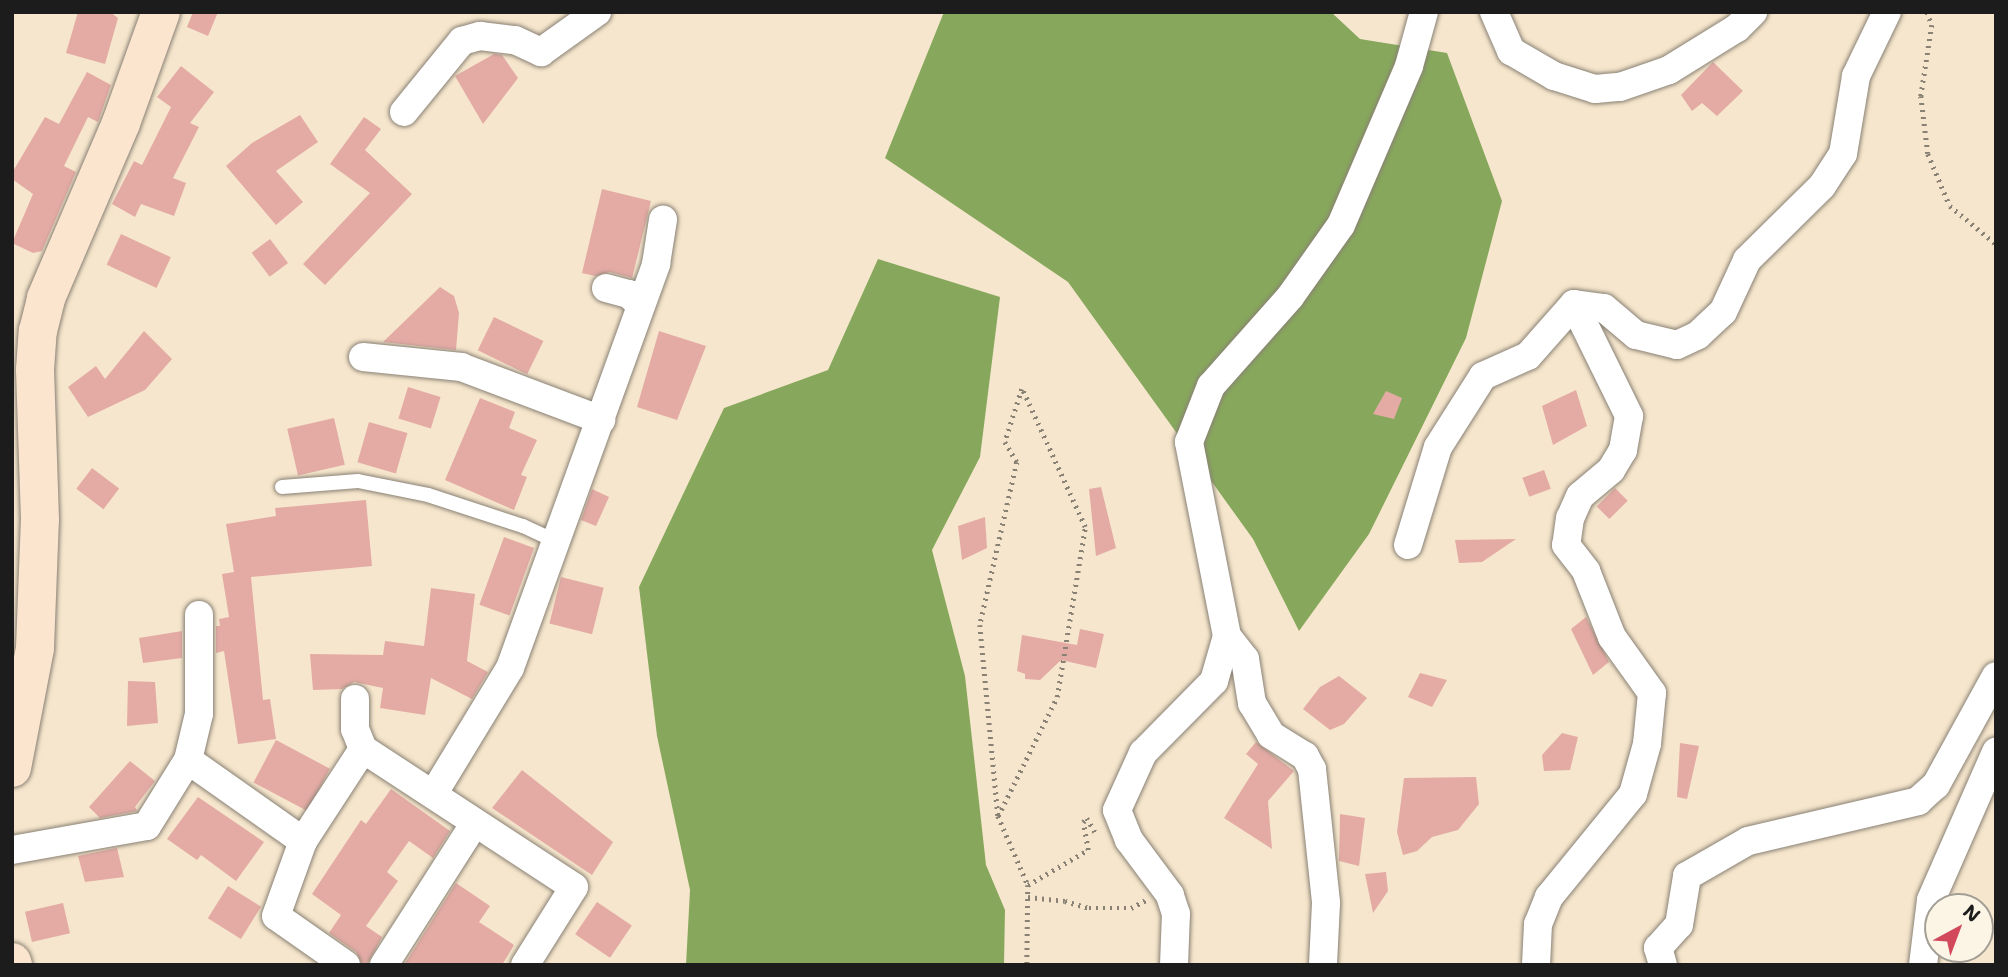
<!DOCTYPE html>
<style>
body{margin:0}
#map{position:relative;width:2008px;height:977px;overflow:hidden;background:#f6e6cd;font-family:"Shantell Sans",sans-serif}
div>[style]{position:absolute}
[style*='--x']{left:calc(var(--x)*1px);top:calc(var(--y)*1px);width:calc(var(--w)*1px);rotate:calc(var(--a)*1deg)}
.forest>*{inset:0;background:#87a85c}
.building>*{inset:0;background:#e4aba5;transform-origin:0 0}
.path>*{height:4.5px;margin-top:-2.25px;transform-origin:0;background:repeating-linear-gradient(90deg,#898174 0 2px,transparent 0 7px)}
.roads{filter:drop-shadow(0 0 2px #898174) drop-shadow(0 0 2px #898174)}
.lane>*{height:14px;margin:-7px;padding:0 7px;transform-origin:7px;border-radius:7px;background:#fff}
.street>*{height:28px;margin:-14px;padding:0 14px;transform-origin:14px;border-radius:14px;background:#fff}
.secondary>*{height:38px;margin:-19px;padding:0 19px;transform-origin:19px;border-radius:19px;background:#fce5cf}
span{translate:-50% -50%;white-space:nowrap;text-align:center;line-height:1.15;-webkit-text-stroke:7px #fcf5e5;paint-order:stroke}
.frame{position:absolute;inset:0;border:14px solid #1c1c1c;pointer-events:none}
.north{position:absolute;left:1924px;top:893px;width:70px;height:70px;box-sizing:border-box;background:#fcf5e5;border:2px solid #a29e95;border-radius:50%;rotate:41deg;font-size:19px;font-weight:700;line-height:28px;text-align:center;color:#1c1c1c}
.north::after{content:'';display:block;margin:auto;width:24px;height:32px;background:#d1495b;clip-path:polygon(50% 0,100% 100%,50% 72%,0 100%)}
</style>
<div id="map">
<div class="forest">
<div style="clip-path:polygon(944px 12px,1331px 12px,1360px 39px,1447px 53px,1502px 201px,1466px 338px,1369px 534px,1299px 631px,1253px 539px,1068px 282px,885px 158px)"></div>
<div style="clip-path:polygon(878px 259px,1000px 297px,980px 457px,932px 550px,965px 676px,986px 865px,1005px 910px,1004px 965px,686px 965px,690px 890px,657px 736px,639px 587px,724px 408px,828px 370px)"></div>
</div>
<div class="building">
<div style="clip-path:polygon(78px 12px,110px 12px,118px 18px,105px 64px,66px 53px)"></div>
<div style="clip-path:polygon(193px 12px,218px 12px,208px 36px,187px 27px)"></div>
<div style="clip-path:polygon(494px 54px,502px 55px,518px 78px,483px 124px,455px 76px)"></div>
<div style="clip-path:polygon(1713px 62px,1743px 91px,1717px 116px,1702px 103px,1692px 111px,1681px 95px)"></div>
<div style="clip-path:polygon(181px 66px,214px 92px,190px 123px,199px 127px,173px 178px,186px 183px,174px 216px,141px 204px,135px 217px,112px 204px,134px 161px,142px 165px,171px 107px,157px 97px)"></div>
<div style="clip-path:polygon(87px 72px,111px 85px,98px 122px,88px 117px,64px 166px,76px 172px,42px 251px,33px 253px,12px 243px,33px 194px,12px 179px,12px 173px,45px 117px,59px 124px)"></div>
<div style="clip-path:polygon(300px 115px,318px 142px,276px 171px,303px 202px,276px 225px,226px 166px,252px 143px)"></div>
<div style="clip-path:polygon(364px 117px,381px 129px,365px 150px,412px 194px,325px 285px,303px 264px,370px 193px,330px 164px)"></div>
<div style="clip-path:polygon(602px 189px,651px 201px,632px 278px,610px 272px,595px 276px,582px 273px)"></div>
<div style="left:121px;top:234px;width:55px;height:34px;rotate:25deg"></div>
<div style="left:270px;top:239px;width:30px;height:23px;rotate:53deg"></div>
<div style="clip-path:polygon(440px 287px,454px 296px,459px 313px,456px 350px,383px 342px)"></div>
<div style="left:494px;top:317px;width:55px;height:37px;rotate:26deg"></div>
<div style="clip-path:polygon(144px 331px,172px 359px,145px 390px,88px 417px,68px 387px,96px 366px,105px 379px)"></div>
<div style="clip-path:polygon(659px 331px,706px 346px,677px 420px,637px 407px)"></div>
<div style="left:408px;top:387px;width:34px;height:33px;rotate:17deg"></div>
<div style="clip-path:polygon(1576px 390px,1587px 426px,1553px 445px,1542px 406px)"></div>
<div style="clip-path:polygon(1386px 391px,1402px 398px,1394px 419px,1373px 414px)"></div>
<div style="clip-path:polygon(480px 398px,515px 412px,509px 428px,537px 440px,521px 475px,527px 477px,514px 510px,445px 480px)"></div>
<div style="left:334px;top:418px;width:48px;height:48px;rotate:77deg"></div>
<div style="left:369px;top:422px;width:40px;height:42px;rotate:16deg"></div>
<div style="left:92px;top:468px;width:34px;height:26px;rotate:37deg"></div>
<div style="left:1544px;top:470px;width:20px;height:23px;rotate:70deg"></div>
<div style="clip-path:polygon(1101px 487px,1116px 548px,1096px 556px,1089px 489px)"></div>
<div style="left:1615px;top:488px;width:18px;height:26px;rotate:45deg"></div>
<div style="clip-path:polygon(592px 489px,609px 497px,596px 526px,581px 520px)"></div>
<div style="clip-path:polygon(366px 500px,372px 566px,251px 577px,263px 700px,270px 699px,276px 739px,238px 744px,224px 651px,216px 653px,216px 626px,220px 626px,219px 619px,229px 617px,222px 574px,234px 572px,226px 524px,276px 516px,275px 508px)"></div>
<div style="clip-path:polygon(985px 517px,987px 548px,962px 560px,958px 526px)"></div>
<div style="left:504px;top:537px;width:32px;height:72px;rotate:20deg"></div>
<div style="clip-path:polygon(1516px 539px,1482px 562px,1459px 563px,1455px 540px)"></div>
<div style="left:561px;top:577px;width:44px;height:48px;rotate:14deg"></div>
<div style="clip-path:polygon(431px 588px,475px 594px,467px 661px,488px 672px,472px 699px,431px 678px,425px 715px,380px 708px,383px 688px,354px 682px,342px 689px,313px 690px,310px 654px,383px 655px,385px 641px,424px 646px)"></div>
<div style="clip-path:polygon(1586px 617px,1609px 662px,1593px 675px,1571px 629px)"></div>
<div style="clip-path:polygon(1080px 629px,1104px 634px,1096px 668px,1061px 660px,1040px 680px,1025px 679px,1025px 674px,1017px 671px,1022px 635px,1077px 645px)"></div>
<div style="clip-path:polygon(182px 631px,182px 658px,143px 663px,139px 638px)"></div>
<div style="clip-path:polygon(1420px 673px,1447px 680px,1432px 707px,1408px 697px)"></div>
<div style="clip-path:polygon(1339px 676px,1367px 698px,1344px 724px,1330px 730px,1303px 709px,1320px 687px)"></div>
<div style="clip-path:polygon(128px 681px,155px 682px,158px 723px,127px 726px)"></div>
<div style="clip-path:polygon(1562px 733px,1578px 737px,1570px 770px,1544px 771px,1542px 755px)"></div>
<div style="left:276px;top:740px;width:61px;height:48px;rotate:28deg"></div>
<div style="clip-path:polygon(1256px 742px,1294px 771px,1268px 801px,1272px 849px,1224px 818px,1258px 764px,1246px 754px)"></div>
<div style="clip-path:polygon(1680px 743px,1699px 746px,1687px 799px,1677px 797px)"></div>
<div style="clip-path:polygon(130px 761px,155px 781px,135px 807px,137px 811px,100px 818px,89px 807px)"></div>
<div style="clip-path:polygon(522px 770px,613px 842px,592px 875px,492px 808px)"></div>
<div style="clip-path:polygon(1476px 777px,1479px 804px,1458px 830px,1432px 837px,1417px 851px,1403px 855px,1397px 832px,1404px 778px)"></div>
<div style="clip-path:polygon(391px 789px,450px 831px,433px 858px,409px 841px,387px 872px,398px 881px,366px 926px,382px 937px,367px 965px,362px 965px,356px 952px,329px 933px,341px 915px,312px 894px,361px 820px,366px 824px)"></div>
<div style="clip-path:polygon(198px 797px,264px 842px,236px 881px,201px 855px,197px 860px,167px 839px)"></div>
<div style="clip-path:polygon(1340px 814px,1365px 818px,1359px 866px,1339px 861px)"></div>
<div style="clip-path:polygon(117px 848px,124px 877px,85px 882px,78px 856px)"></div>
<div style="clip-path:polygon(1386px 872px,1388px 891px,1373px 913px,1365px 874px)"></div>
<div style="clip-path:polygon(456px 883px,490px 906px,479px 922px,514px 945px,502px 965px,404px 965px)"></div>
<div style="left:228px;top:886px;width:39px;height:38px;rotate:32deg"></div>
<div style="left:597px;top:902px;width:42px;height:39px;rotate:34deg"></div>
<div style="left:63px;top:903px;width:31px;height:39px;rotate:77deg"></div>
</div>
<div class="path">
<div style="--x:1927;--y:12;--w:14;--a:69"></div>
<div style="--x:1932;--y:25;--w:72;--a:98.8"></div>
<div style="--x:1921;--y:96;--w:58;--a:83.1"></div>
<div style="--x:1928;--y:154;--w:56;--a:67.1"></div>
<div style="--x:1950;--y:206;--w:60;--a:39.6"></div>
<div style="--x:998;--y:816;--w:133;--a:-63.6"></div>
<div style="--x:1057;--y:697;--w:172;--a:-80.6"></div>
<div style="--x:1085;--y:527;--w:152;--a:-114.5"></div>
<div style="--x:1022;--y:389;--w:56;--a:107.8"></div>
<div style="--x:1005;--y:442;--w:23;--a:59"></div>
<div style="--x:1017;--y:462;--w:167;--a:102.8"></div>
<div style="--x:980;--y:625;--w:192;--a:84.6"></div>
<div style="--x:998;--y:816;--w:75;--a:66.5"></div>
<div style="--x:1028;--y:885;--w:80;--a:90.7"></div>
<div style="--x:1028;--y:885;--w:69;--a:-30.3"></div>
<div style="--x:1088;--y:850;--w:28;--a:-100"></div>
<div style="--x:1083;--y:822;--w:6;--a:-45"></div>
<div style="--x:1087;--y:818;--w:20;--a:60"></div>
<div style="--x:1028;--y:897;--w:37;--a:6"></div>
<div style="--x:1065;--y:901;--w:25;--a:16"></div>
<div style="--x:1089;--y:908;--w:42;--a:0"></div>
<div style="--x:1131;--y:908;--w:17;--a:-28"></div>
</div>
<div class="roads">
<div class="lane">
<div style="--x:282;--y:487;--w:76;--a:-4.5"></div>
<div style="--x:358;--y:481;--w:71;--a:11.3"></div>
<div style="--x:428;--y:495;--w:100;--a:18.1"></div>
<div style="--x:523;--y:526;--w:33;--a:25"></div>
<div style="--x:553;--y:540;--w:7;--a:90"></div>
</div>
<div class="street">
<div style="--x:1494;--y:12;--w:43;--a:66.4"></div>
<div style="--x:1511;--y:51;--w:50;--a:30.2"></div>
<div style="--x:1554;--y:76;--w:43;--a:17.6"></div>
<div style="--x:1595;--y:89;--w:25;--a:-5"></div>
<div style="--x:1620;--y:87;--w:52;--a:-19.1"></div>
<div style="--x:1669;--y:70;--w:80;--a:-31.7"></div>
<div style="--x:1737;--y:28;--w:23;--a:-45"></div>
<div style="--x:404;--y:112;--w:92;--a:-50.8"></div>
<div style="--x:462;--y:41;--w:19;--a:-16"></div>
<div style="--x:480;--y:36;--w:35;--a:7"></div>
<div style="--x:515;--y:40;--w:29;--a:25"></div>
<div style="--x:541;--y:52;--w:69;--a:-35.5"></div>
<div style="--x:606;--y:288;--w:24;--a:15"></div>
<div style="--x:629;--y:294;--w:13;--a:45"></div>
<div style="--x:1574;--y:304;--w:30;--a:8"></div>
<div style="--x:1604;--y:308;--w:42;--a:40.2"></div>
<div style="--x:1636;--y:335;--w:42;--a:13.7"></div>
<div style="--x:1677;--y:345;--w:23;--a:-25"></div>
<div style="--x:1698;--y:335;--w:34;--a:-43"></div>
<div style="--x:1723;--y:312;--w:57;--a:-65.2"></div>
<div style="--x:1747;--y:260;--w:105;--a:-44.6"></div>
<div style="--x:1822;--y:186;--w:38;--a:-57"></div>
<div style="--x:1843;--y:154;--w:79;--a:-80.5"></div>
<div style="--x:1856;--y:76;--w:71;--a:-64.2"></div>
<div style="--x:363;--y:357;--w:99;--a:5.8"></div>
<div style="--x:461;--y:367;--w:150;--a:20.7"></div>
<div style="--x:1408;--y:545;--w:102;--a:-73"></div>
<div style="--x:1438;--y:447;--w:84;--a:-57.6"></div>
<div style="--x:1483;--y:376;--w:49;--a:-24"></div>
<div style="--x:1528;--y:356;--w:69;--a:-48.5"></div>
<div style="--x:1574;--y:304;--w:125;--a:63.8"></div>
<div style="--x:1629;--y:416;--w:35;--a:100"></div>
<div style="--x:1623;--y:450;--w:23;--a:121"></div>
<div style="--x:1611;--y:470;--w:40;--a:140"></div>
<div style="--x:1580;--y:496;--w:24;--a:114"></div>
<div style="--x:1570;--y:518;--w:27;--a:98"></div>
<div style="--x:1566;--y:545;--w:33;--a:52"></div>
<div style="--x:1586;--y:571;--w:71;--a:68.5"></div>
<div style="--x:1612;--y:637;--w:69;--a:54.5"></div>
<div style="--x:1652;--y:693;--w:51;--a:95.6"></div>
<div style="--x:1647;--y:744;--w:52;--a:105.6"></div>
<div style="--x:1633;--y:794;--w:133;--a:129.2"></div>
<div style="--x:1549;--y:897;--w:29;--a:112"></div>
<div style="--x:1538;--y:924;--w:41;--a:92.8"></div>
<div style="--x:1227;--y:636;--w:29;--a:52"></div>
<div style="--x:1245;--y:659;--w:45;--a:81"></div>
<div style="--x:1252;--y:703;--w:37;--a:59"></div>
<div style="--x:1271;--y:735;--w:40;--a:32"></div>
<div style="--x:1305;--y:756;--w:15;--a:62"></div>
<div style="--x:1312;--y:769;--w:135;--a:84"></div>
<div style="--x:1326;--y:903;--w:62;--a:92.8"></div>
<div style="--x:355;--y:699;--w:30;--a:90"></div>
<div style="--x:355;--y:729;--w:22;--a:68"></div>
<div style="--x:363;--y:749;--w:252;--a:33.2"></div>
<div style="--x:574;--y:887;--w:92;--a:122.1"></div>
<div style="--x:188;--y:760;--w:47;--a:-76.6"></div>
<div style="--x:199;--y:714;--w:99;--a:-90"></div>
<div style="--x:434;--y:793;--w:146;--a:-58.7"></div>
<div style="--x:510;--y:668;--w:430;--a:-70.1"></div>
<div style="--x:656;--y:264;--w:45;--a:-81"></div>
<div style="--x:12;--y:850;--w:137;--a:-10.1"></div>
<div style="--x:147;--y:826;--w:78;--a:-58.2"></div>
<div style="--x:188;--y:760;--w:141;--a:35.2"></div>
<div style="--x:346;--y:965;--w:85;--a:-145"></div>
<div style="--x:276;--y:916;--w:80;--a:-70.2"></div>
<div style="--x:303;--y:841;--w:110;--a:-56.9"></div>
<div style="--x:384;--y:965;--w:167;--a:-57.4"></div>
<div style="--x:1174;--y:965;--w:51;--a:-87.8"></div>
<div style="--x:1176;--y:914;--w:20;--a:-108"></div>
<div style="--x:1170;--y:895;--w:69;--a:-126.7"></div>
<div style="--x:1129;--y:840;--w:32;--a:-112"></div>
<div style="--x:1117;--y:810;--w:63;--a:-65.5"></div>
<div style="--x:1143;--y:753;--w:101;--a:-45.4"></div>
<div style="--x:1214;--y:681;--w:47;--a:-73.9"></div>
<div style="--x:1227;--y:636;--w:198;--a:-101.1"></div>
<div style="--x:1189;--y:442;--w:60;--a:-68.6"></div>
<div style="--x:1211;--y:386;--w:119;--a:-48.4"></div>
<div style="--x:1290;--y:297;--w:88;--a:-54.7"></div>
<div style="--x:1341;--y:225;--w:173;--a:-66.8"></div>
<div style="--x:1409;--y:66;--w:56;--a:-74.5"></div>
<div style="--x:1663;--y:965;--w:18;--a:-106"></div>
<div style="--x:1658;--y:948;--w:31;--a:-48"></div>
<div style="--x:1679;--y:925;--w:50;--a:-80.7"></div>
<div style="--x:1687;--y:876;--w:70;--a:-29.8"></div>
<div style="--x:1748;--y:841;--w:175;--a:-13.2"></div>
<div style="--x:1918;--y:801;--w:24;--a:-42"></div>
<div style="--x:1936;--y:785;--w:124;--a:-61.2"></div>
<div style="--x:1923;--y:965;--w:65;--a:-83"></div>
<div style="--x:1931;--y:900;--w:162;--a:-66.3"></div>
</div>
<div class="secondary">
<div style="--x:12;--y:768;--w:122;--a:-79.1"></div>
<div style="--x:35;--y:648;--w:128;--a:-87.8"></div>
<div style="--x:40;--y:520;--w:150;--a:-91.9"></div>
<div style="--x:35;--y:370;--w:39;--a:-86"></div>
<div style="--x:38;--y:331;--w:34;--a:-76"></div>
<div style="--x:46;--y:298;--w:190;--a:-66.8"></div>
<div style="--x:121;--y:123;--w:118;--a:-70.2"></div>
<div style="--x:12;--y:962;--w:3;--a:72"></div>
</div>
</div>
<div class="frame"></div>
<div class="north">N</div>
</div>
